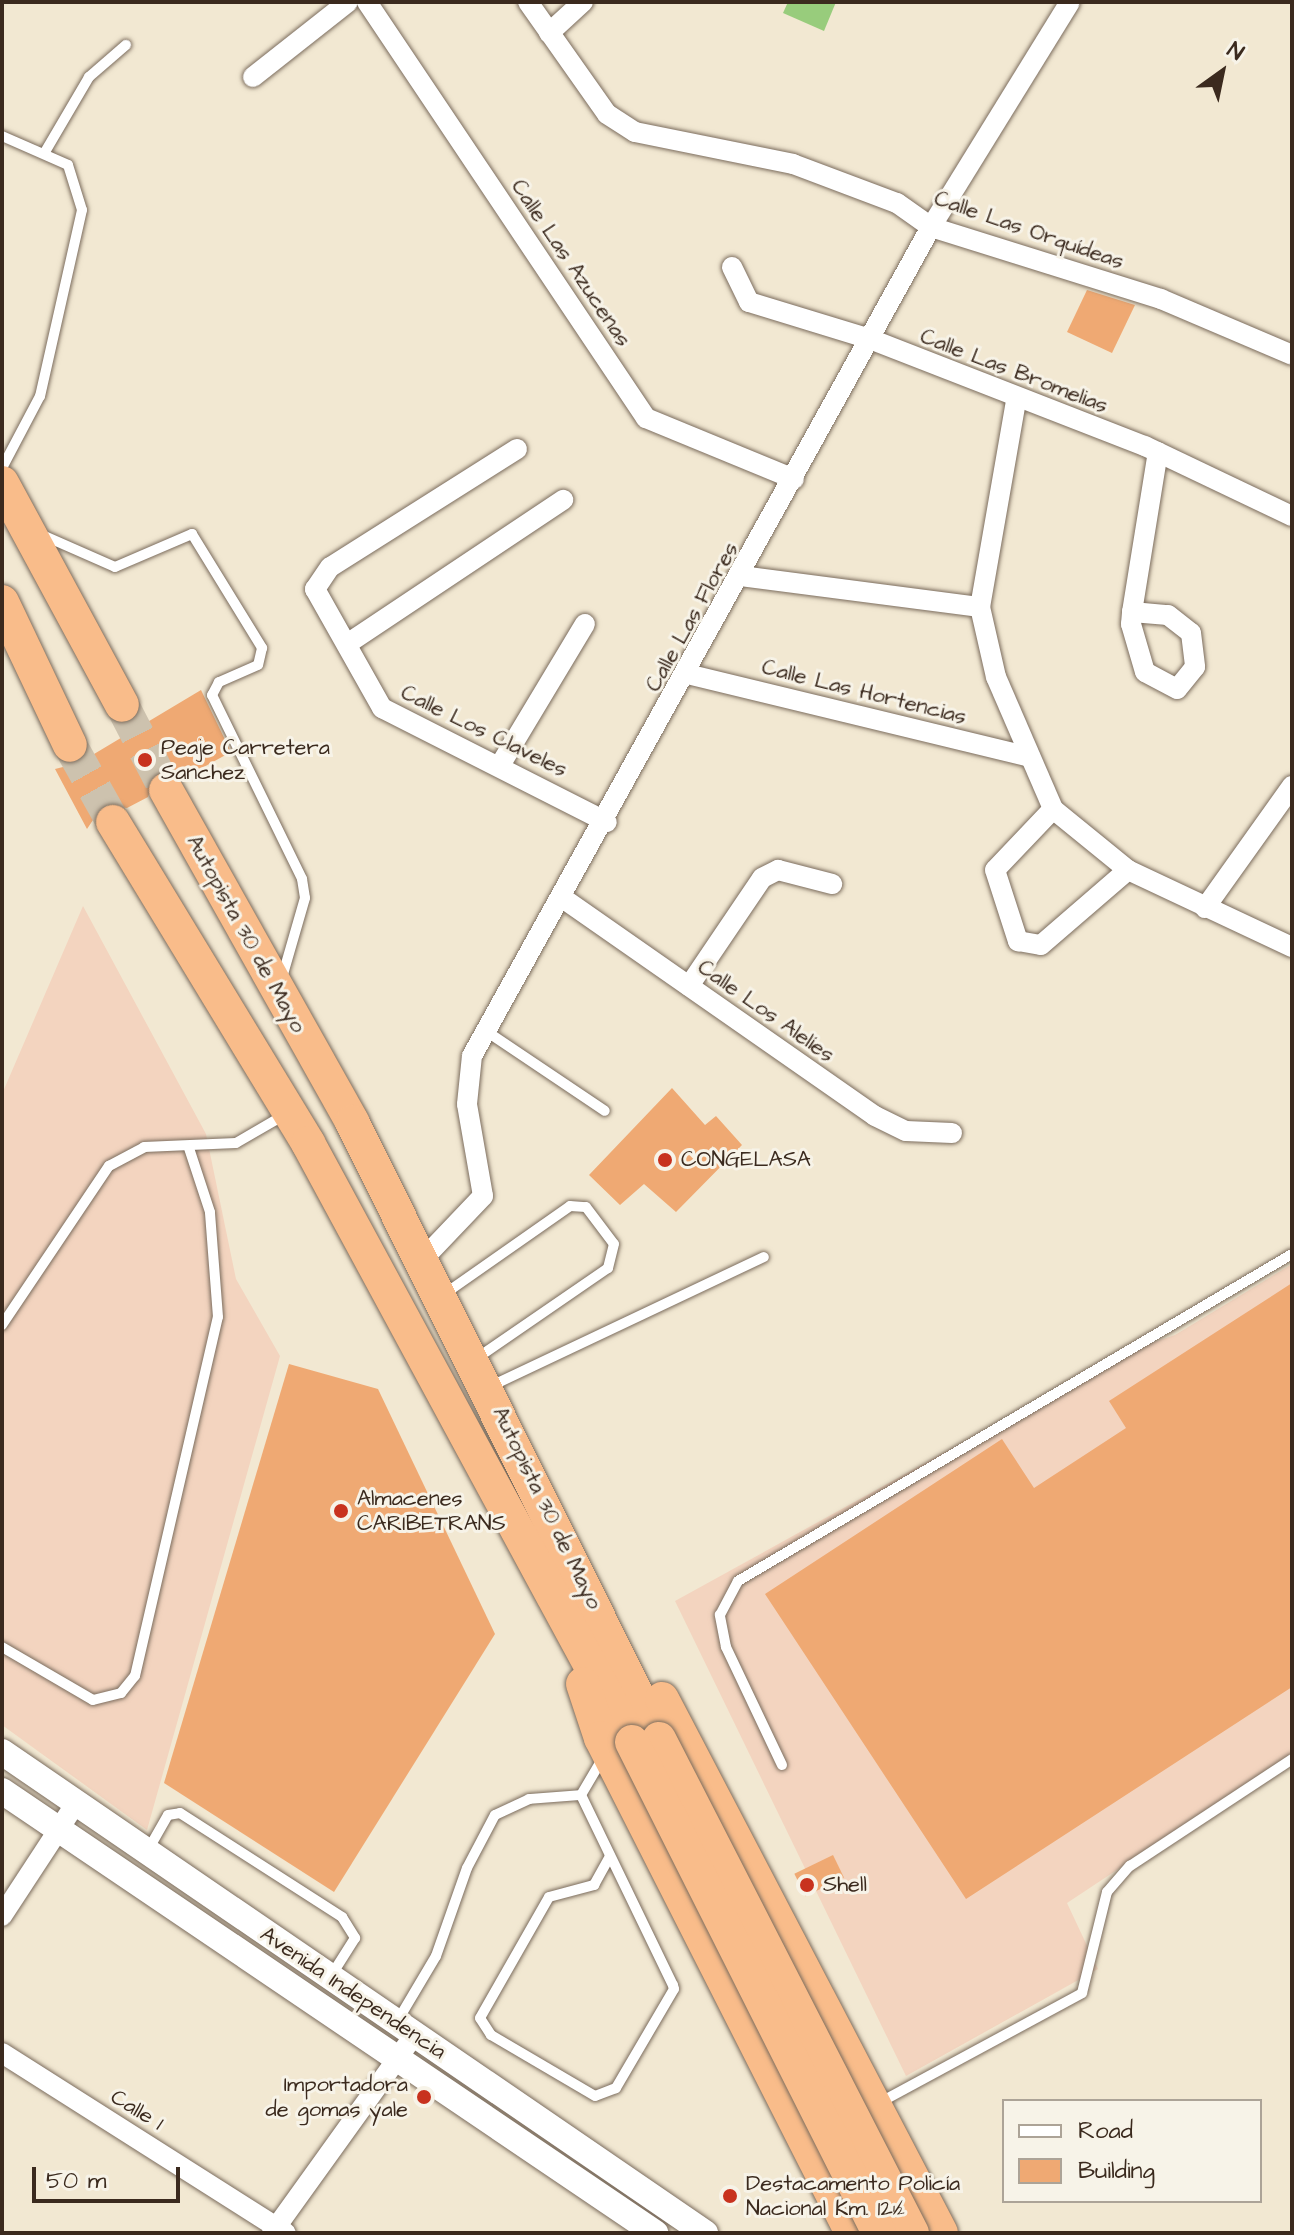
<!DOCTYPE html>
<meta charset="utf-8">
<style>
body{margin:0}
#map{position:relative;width:1294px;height:2235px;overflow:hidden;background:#f2e8d2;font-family:"Architects Daughter",sans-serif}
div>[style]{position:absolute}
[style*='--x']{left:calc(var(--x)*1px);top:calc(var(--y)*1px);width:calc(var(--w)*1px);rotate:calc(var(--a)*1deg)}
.built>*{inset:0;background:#f3d4bf}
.green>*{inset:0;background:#98cc7c}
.building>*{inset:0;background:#efa973;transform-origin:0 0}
.trunk-tunnel>*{height:34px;margin-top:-17px;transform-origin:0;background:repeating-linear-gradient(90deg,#cdc2ae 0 34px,transparent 0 51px)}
.roads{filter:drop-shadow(0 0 2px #7b6c5d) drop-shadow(0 0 2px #7b6c5d)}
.service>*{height:10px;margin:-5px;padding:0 5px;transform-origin:5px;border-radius:5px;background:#fff}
.minor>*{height:20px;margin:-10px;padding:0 10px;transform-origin:10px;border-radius:10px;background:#fff}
.tertiary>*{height:26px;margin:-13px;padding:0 13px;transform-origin:13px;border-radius:13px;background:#fff}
.trunk>*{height:34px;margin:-17px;padding:0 17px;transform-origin:17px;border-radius:17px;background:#f9bc8a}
.bridges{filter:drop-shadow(0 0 2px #7b6c5d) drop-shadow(0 0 2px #7b6c5d)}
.trunk-bridge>*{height:34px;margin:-17px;padding:0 17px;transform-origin:17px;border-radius:17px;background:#f9bc8a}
.dots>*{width:22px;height:22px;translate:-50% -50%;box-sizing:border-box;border:4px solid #f7f3e8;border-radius:50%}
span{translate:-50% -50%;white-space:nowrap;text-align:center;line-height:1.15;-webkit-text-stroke:6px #f7f3e8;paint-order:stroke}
.street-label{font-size:22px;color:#3b2a1e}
.poi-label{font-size:22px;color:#3b2a1e}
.left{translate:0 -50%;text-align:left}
.right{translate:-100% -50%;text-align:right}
.frame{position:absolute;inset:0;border:4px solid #3b2a1e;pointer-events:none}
.legend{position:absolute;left:1002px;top:2099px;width:260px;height:104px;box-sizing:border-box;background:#f7f3e8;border:2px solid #aca397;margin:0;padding:10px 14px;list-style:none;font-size:24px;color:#3b2a1e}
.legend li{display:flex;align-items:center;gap:16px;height:40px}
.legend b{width:40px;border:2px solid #aca397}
.north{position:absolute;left:1182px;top:32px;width:80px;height:80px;-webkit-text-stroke:6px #f7f3e8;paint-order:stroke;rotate:33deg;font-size:22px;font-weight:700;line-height:32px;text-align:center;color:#3b2a1e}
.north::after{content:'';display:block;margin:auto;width:28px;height:36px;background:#3b2a1e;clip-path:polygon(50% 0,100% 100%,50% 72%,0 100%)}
.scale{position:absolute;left:32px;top:2167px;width:148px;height:36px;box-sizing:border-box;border:4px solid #3b2a1e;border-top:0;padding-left:10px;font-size:24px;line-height:28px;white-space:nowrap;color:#3b2a1e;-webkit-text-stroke:6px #f7f3e8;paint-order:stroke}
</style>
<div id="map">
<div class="built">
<div style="clip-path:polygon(83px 906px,206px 1134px,236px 1279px,280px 1356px,147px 1830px,2px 1725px,2px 1094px)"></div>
<div style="clip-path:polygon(1292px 1264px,1292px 1754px,1067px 1903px,1098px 1969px,906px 2076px,675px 1601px,1128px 1351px,1175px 1335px)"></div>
</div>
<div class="green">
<div style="clip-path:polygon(788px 2px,836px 2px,824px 31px,783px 13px)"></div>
</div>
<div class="building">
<div style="clip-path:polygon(1087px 290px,1135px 305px,1112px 353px,1067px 332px)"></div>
<div style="clip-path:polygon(201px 690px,231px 752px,182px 779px,157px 772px,148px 797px,127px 808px,103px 805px,87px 829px,55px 769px,79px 763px)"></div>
<div style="clip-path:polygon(672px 1088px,705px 1125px,716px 1116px,742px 1145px,676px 1212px,644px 1184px,620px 1205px,589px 1175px)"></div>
<div style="clip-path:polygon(1292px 1283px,1292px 1687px,966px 1899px,765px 1594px,1002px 1439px,1034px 1488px,1126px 1428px,1109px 1401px)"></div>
<div style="clip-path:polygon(289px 1364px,378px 1389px,495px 1634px,334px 1892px,164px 1783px)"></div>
<div style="left:833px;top:1855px;width:25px;height:43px;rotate:64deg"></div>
</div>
<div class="trunk-tunnel">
<div style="--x:122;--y:705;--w:96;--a:62.6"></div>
<div style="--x:70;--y:745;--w:88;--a:60.8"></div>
</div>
<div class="roads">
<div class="service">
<div style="--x:2;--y:136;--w:72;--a:23.7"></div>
<div style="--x:68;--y:165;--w:47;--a:72.7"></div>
<div style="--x:82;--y:210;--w:191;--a:102.7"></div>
<div style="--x:40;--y:396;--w:81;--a:117.8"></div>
<div style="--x:45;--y:152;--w:87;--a:-59.6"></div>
<div style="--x:89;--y:77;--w:49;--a:-40.9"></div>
<div style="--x:40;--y:534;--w:82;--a:23.7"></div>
<div style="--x:115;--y:567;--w:84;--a:-23.2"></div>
<div style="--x:192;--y:534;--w:134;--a:58.4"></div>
<div style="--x:262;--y:648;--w:17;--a:103"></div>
<div style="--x:258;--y:665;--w:43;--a:156.4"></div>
<div style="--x:219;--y:682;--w:15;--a:118"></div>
<div style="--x:212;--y:695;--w:205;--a:63.9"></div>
<div style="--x:302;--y:879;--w:19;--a:81"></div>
<div style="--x:305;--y:898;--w:86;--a:106.1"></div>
<div style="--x:486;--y:1031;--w:143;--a:33.9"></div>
<div style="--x:443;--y:1295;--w:155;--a:-35"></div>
<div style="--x:570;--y:1206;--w:16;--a:4"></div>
<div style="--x:586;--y:1207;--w:46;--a:52.9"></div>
<div style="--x:614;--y:1244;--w:25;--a:104"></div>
<div style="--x:608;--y:1268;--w:163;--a:145.5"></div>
<div style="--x:2;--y:1325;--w:192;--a:-56.1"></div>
<div style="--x:109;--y:1166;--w:40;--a:-28"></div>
<div style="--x:144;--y:1147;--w:92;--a:-2.5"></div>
<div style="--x:236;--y:1143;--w:58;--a:-30.1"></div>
<div style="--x:489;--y:1387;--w:304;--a:-25.3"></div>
<div style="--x:2;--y:1647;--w:105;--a:30.2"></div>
<div style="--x:93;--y:1700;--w:29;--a:-14"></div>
<div style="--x:121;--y:1693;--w:22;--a:-51"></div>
<div style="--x:135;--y:1676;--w:368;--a:-77"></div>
<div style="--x:218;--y:1317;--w:105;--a:-94.4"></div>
<div style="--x:210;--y:1212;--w:67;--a:-108.2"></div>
<div style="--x:604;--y:1756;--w:45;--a:120.5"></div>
<div style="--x:581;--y:1795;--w:211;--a:64.2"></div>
<div style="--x:673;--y:1985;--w:4;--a:76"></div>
<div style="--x:674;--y:1989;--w:115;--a:120.4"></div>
<div style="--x:616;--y:2088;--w:22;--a:159"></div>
<div style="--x:595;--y:2096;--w:121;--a:-149.6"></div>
<div style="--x:491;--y:2035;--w:20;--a:-123"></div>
<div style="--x:480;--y:2018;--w:139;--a:-60.3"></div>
<div style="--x:549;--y:1897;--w:47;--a:-14.9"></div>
<div style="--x:594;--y:1885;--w:33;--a:-61"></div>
<div style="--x:782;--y:1765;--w:131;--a:-115.4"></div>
<div style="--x:726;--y:1647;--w:33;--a:-101"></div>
<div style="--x:720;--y:1615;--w:38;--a:-62"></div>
<div style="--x:738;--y:1581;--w:643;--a:-30.55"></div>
<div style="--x:148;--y:1850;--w:40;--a:-60.3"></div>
<div style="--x:168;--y:1815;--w:12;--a:-9"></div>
<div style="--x:180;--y:1813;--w:193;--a:32.7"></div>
<div style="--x:342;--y:1917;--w:25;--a:58"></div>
<div style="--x:355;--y:1938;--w:45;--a:122.3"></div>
<div style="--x:398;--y:2020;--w:74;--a:-59.3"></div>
<div style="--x:436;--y:1956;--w:93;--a:-70.6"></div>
<div style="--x:467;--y:1868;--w:60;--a:-62.2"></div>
<div style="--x:495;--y:1815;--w:38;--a:-25"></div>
<div style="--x:529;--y:1799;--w:52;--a:-4.4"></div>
<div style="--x:877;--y:2104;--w:233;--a:-28.4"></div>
<div style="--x:1082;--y:1993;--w:104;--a:-76.1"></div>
<div style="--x:1107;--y:1892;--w:35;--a:-49"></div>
<div style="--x:1130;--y:1866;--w:194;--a:-33.4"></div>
</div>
<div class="minor">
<div style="--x:367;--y:2;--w:501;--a:56.15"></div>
<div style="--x:646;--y:418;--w:160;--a:22.4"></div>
<div style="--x:528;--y:2;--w:137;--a:54.8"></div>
<div style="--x:607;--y:114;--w:33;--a:33"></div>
<div style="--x:635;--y:132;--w:161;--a:11.4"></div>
<div style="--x:793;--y:164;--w:111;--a:20.6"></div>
<div style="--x:897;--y:203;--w:42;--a:35.2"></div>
<div style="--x:931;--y:227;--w:241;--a:17.4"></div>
<div style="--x:1161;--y:299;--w:142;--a:23.1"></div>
<div style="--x:549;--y:33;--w:46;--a:-42.4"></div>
<div style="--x:253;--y:77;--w:121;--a:-38.3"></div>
<div style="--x:732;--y:267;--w:39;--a:64"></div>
<div style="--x:749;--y:302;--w:127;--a:17"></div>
<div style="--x:870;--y:339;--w:295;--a:21.3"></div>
<div style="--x:1145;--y:446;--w:163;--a:25.5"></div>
<div style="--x:1016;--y:401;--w:209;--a:99.9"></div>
<div style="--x:980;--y:607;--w:72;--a:77.1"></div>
<div style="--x:996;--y:677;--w:144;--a:66.6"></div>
<div style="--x:1053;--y:809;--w:97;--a:39.1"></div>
<div style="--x:1128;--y:870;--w:181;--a:25.2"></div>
<div style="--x:517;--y:449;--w:221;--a:147.7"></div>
<div style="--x:330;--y:567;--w:27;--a:124"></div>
<div style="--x:315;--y:589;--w:137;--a:60.6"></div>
<div style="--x:382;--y:708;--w:252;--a:26.9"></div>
<div style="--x:741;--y:576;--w:241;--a:7.4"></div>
<div style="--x:1132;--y:612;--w:36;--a:5"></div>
<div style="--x:1168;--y:615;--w:29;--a:38"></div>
<div style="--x:1191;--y:633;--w:34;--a:83"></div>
<div style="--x:1195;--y:667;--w:28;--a:129"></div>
<div style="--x:1177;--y:689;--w:36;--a:-152"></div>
<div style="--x:1145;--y:672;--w:50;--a:-106.3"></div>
<div style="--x:1131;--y:624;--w:12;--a:-85"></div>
<div style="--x:1132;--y:612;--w:162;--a:-80.8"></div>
<div style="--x:347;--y:644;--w:260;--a:-33.7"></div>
<div style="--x:687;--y:674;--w:353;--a:13.6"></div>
<div style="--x:502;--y:762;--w:161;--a:-59"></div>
<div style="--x:1053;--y:809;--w:84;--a:133.6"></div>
<div style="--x:995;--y:870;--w:75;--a:72.1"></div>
<div style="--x:1018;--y:941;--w:23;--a:10"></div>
<div style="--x:1041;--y:945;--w:115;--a:-40.8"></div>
<div style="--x:564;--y:899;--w:379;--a:34.9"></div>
<div style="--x:875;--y:1116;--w:34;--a:26"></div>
<div style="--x:906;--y:1131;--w:46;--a:2.5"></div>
<div style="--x:1205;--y:908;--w:150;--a:-54.5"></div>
<div style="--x:689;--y:986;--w:130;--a:-55.9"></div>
<div style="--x:762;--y:878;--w:18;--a:-27"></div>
<div style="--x:778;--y:870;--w:56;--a:14.5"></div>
<div style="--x:423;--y:1259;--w:87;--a:-46.4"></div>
<div style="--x:483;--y:1196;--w:93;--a:-99.9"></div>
<div style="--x:467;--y:1104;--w:48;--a:-84.1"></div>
<div style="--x:472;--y:1056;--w:948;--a:-61.03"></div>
<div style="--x:931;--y:227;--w:264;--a:-58.3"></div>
<div style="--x:2;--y:1916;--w:135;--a:-56.8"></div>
<div style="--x:2;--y:2053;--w:336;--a:32.4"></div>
<div style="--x:272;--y:2233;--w:245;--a:-54.3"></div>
</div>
<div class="tertiary">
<div style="--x:2;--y:1752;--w:852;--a:34.38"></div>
<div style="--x:2;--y:1791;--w:789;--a:34.09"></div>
</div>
<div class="trunk">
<div style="--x:2;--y:483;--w:252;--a:61.6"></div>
<div style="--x:2;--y:602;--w:158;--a:64.6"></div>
<div style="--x:166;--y:790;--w:381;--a:60.7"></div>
<div style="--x:352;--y:1122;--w:689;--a:63.55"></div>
<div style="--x:113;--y:822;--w:376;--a:58.7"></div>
<div style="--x:308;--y:1143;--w:681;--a:61.59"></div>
<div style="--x:583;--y:1684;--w:57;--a:71.6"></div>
<div style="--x:601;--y:1738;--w:555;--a:63.11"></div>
<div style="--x:662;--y:1699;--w:602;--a:62.41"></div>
</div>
</div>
<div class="bridges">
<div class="trunk-bridge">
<div style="--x:659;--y:1739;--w:555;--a:62.88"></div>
<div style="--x:632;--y:1742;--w:550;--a:63.3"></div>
</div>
</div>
<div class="dots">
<div style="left:145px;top:760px;background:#c8321e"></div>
<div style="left:665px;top:1160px;background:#c8321e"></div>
<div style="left:341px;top:1511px;background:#c8321e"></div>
<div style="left:807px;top:1885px;background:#c8321e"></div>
<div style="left:424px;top:2097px;background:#c8321e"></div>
<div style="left:730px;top:2196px;background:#c8321e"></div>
</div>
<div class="street-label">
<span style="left:1029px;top:230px;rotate:19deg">Calle Las Orquídeas</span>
<span style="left:571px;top:263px;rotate:56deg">Calle Las Azucenas</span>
<span style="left:1014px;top:371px;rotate:21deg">Calle Las Bromelias</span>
<span style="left:692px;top:617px;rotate:-61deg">Calle Las Flores</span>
<span style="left:864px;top:692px;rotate:14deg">Calle Las Hortencias</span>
<span style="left:484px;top:731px;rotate:26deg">Calle Los Claveles</span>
<span style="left:246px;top:934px;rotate:61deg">Autopista 30 de Mayo</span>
<span style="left:766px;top:1011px;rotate:35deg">Calle Los Alelíes</span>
<span style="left:547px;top:1508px;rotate:64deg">Autopista 30 de Mayo</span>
<span style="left:353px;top:1993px;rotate:34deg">Avenida Independencia</span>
<span style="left:137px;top:2110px;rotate:32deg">Calle 1</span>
</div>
<div class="poi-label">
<span class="left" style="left:161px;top:760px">Peaje Carretera<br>Sanchez</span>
<span class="left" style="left:681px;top:1160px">CONGELASA</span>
<span class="left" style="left:357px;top:1511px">Almacenes<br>CARIBETRANS</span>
<span class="left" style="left:823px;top:1885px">Shell</span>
<span class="right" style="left:408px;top:2097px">Importadora<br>de gomas yale</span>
<span class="left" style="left:746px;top:2196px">Destacamento Policía<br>Nacional Km. 12½</span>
</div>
<div class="frame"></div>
<ul class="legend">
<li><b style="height:10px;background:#fff"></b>Road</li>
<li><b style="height:22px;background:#efa973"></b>Building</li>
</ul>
<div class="north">N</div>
<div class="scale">50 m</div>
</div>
